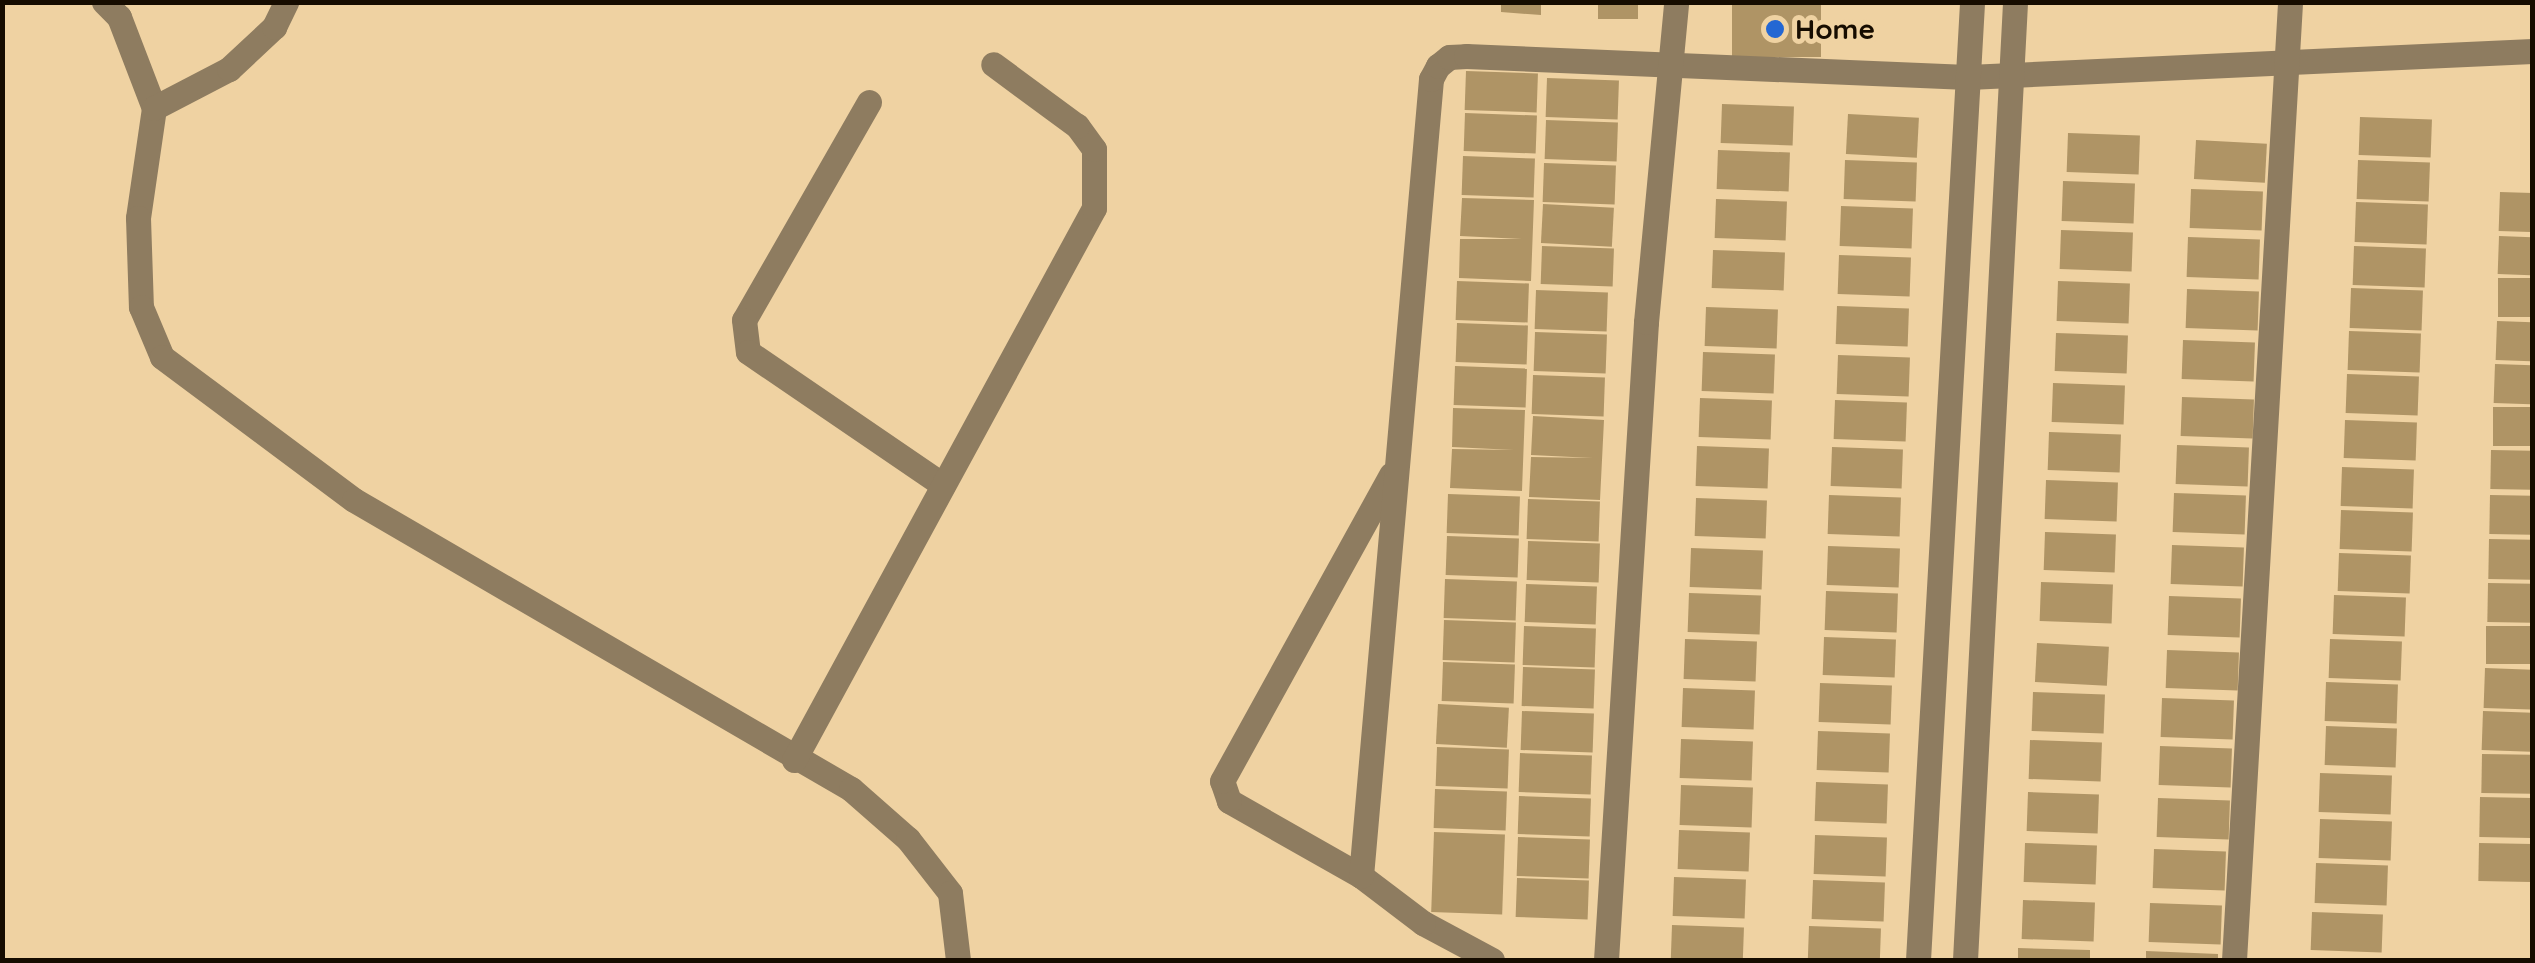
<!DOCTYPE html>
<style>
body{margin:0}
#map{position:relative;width:2535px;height:963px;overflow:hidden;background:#efd2a2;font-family:Quicksand,sans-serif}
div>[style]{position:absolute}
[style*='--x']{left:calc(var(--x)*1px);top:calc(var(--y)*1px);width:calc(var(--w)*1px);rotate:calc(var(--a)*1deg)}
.building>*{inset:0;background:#af9465;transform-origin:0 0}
.minor>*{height:25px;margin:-12.5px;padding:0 12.5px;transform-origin:12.5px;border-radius:12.5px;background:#8e7c60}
.dots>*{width:28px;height:28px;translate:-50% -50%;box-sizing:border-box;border:5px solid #efd2a2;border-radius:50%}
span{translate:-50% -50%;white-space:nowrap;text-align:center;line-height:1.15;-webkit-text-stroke:10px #efd2a2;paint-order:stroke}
.poi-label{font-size:28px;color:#160c00;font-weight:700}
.left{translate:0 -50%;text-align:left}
.frame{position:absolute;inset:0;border:5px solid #160c00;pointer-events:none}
</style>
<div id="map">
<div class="building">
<div style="clip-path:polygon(1501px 2px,1541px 2px,1541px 15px,1501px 12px)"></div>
<div style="left:1598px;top:2px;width:40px;height:17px"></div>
<div style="left:1732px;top:2px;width:89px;height:55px"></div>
<div style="left:1466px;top:71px;width:72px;height:39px;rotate:2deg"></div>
<div style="left:1547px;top:78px;width:72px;height:39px;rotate:2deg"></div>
<div style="left:1722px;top:104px;width:72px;height:39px;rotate:2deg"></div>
<div style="left:1465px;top:113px;width:72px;height:38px;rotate:2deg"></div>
<div style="left:1848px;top:114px;width:71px;height:40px;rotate:3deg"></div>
<div style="left:2360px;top:117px;width:72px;height:38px;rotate:2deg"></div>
<div style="left:1546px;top:120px;width:72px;height:39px;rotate:2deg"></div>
<div style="left:2068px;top:133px;width:72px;height:39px;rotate:2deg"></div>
<div style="left:2196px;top:140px;width:71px;height:39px;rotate:3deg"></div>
<div style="left:1718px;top:150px;width:72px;height:39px;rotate:2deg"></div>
<div style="left:1463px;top:156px;width:72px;height:39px;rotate:2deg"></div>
<div style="left:1845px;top:160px;width:72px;height:39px;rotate:2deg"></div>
<div style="left:2358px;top:160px;width:72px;height:39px;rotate:2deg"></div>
<div style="left:1544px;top:163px;width:72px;height:39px;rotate:2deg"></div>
<div style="left:2063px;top:181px;width:72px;height:40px;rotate:2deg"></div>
<div style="left:2191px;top:189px;width:72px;height:39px;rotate:2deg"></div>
<div style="left:2500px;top:192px;width:32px;height:39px;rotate:2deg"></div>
<div style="clip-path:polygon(1462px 198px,1534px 200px,1531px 281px,1459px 278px,1460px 239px,1522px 239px,1460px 236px)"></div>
<div style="left:1716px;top:199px;width:71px;height:39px;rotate:2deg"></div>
<div style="left:2356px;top:202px;width:72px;height:40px;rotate:2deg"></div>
<div style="left:1543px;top:204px;width:71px;height:39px;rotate:3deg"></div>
<div style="left:1841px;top:206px;width:72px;height:40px;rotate:2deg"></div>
<div style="left:2061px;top:230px;width:72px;height:39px;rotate:2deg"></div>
<div style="left:2499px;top:236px;width:33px;height:38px;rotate:2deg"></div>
<div style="left:2188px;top:237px;width:72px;height:40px;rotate:2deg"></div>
<div style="left:1542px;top:246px;width:72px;height:38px;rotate:2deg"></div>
<div style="left:2354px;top:246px;width:72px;height:39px;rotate:2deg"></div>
<div style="left:1713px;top:250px;width:72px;height:38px;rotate:2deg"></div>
<div style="left:1839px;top:255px;width:72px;height:39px;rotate:2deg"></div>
<div style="left:2498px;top:278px;width:34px;height:39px"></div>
<div style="left:1457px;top:281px;width:72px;height:39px;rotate:2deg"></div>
<div style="left:2058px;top:281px;width:72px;height:40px;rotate:2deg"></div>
<div style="left:2351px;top:288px;width:72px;height:40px;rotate:2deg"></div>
<div style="left:2187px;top:289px;width:72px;height:39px;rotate:2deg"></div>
<div style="left:1536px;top:290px;width:72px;height:39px;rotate:2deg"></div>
<div style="left:1837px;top:306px;width:72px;height:38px;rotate:2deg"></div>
<div style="left:1706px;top:307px;width:72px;height:39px;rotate:2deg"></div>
<div style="left:2497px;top:321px;width:35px;height:39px;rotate:2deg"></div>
<div style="left:1457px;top:323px;width:71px;height:39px;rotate:2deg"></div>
<div style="left:2349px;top:331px;width:72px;height:39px;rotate:2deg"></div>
<div style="left:1535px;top:332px;width:72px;height:39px;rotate:2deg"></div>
<div style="left:2056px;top:333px;width:72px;height:38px;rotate:2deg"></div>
<div style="left:2183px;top:340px;width:72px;height:39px;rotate:2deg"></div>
<div style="left:1703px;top:352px;width:72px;height:39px;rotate:2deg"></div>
<div style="left:1838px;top:355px;width:72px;height:39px;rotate:2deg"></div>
<div style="left:2495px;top:364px;width:37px;height:39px;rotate:2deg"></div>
<div style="left:1455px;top:366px;width:72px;height:39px;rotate:2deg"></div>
<div style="left:2347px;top:374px;width:72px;height:39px;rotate:2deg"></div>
<div style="left:1533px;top:375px;width:72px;height:39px;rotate:2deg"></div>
<div style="left:2053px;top:383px;width:72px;height:39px;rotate:2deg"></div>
<div style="left:2182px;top:397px;width:72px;height:39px;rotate:2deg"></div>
<div style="left:1700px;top:398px;width:72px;height:39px;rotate:2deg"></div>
<div style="left:1835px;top:400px;width:72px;height:39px;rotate:2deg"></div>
<div style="left:2493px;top:407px;width:39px;height:39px"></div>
<div style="clip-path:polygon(1453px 408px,1525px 410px,1522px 491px,1450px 488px,1452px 449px,1514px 450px,1452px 447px)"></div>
<div style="clip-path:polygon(1533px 416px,1604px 420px,1600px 500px,1529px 497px,1531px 457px,1593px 458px,1531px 455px)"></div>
<div style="left:2345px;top:420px;width:72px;height:38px;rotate:2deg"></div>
<div style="left:2049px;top:432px;width:72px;height:38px;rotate:2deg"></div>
<div style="left:2177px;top:445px;width:72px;height:39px;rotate:2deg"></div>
<div style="left:1697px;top:446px;width:72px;height:40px;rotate:2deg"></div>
<div style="left:1832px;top:447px;width:71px;height:39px;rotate:2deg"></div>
<div style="left:2491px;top:450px;width:41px;height:39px;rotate:1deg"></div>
<div style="left:2342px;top:467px;width:72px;height:39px;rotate:2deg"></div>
<div style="left:2046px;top:480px;width:72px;height:39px;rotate:2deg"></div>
<div style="left:2174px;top:493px;width:72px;height:39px;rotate:2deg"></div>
<div style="left:1448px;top:494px;width:72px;height:39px;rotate:2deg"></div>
<div style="left:1829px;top:495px;width:72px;height:39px;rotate:2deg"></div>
<div style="left:2490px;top:495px;width:42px;height:39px;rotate:1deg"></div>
<div style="left:1696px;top:498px;width:71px;height:38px;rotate:2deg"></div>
<div style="left:1528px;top:499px;width:72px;height:40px;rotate:2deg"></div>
<div style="left:2341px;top:510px;width:72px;height:39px;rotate:2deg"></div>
<div style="left:2045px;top:532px;width:71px;height:38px;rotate:2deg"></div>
<div style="left:1447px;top:536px;width:72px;height:39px;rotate:2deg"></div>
<div style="left:2489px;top:539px;width:43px;height:40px;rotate:1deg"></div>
<div style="left:1528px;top:541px;width:72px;height:39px;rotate:2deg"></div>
<div style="left:2172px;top:545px;width:72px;height:39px;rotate:2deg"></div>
<div style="left:1828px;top:546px;width:72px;height:39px;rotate:2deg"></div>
<div style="left:1691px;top:548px;width:72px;height:39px;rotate:2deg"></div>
<div style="left:2339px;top:553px;width:72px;height:38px;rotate:2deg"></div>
<div style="left:1445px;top:579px;width:72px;height:39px;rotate:2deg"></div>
<div style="left:2041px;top:582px;width:72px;height:39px;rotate:2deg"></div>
<div style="left:2488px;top:583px;width:44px;height:39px;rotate:1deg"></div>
<div style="left:1526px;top:584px;width:71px;height:38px;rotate:2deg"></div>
<div style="left:1826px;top:591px;width:72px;height:39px;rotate:2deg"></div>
<div style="left:1689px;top:593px;width:72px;height:39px;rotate:2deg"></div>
<div style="left:2334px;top:595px;width:72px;height:39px;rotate:2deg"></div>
<div style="left:2169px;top:596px;width:72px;height:39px;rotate:2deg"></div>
<div style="left:1444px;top:620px;width:72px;height:40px;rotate:2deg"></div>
<div style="left:1524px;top:626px;width:72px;height:39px;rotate:2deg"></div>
<div style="left:2486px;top:626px;width:46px;height:38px"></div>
<div style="left:1824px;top:637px;width:72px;height:38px;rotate:2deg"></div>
<div style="left:1685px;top:639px;width:72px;height:40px;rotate:2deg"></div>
<div style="left:2330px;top:639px;width:72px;height:39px;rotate:2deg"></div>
<div style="left:2037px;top:643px;width:72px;height:39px;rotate:3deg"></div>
<div style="left:2167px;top:650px;width:72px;height:38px;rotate:2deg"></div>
<div style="left:1443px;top:662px;width:72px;height:39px;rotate:2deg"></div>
<div style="left:1523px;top:667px;width:72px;height:39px;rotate:2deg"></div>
<div style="left:2485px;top:668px;width:47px;height:40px;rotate:2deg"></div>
<div style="left:2326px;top:682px;width:72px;height:39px;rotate:2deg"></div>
<div style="left:1820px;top:683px;width:72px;height:39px;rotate:2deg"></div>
<div style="left:1683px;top:688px;width:72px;height:39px;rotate:2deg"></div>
<div style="left:2033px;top:692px;width:72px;height:39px;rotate:2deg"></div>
<div style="left:2162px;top:698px;width:72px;height:39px;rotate:2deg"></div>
<div style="left:1438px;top:704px;width:71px;height:40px;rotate:3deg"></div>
<div style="left:1522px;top:711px;width:72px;height:39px;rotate:2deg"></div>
<div style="left:2483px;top:711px;width:49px;height:39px;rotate:2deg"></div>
<div style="left:2326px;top:726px;width:71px;height:39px;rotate:2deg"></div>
<div style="left:1818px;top:731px;width:72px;height:39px;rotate:2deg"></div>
<div style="left:1681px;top:739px;width:72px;height:39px;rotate:2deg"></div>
<div style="left:2030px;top:740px;width:72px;height:39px;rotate:2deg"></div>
<div style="left:2160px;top:746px;width:72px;height:39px;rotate:2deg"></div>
<div style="left:1437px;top:747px;width:72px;height:39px;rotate:2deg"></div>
<div style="left:1520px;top:753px;width:72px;height:39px;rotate:2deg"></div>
<div style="left:2482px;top:754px;width:50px;height:39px;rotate:1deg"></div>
<div style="left:2320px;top:773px;width:72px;height:39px;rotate:2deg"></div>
<div style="left:1816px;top:782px;width:72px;height:39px;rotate:2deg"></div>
<div style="left:1681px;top:785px;width:72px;height:40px;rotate:2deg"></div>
<div style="left:1435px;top:789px;width:72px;height:39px;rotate:2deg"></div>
<div style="left:2028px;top:792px;width:71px;height:39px;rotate:2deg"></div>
<div style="left:1519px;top:796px;width:72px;height:38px;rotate:2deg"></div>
<div style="left:2480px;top:797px;width:52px;height:40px;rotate:1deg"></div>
<div style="left:2158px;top:798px;width:72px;height:39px;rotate:2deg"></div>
<div style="left:2320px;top:819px;width:72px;height:39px;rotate:2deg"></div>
<div style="left:1679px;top:830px;width:71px;height:39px;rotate:2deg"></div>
<div style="left:1434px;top:832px;width:71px;height:80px;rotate:2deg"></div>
<div style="left:1815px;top:835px;width:72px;height:39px;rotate:2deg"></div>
<div style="left:1518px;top:837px;width:72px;height:39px;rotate:2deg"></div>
<div style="left:2025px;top:843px;width:72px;height:39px;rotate:2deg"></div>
<div style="left:2479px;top:843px;width:53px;height:38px;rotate:1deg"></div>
<div style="left:2154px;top:849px;width:72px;height:39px;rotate:2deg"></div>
<div style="left:2316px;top:863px;width:72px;height:40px;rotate:2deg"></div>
<div style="left:1674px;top:877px;width:72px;height:39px;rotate:2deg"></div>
<div style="left:1517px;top:878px;width:72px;height:39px;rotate:2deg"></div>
<div style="left:1813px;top:880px;width:72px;height:39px;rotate:2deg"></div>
<div style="left:2023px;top:900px;width:72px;height:39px;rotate:2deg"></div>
<div style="left:2150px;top:903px;width:72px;height:39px;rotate:2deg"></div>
<div style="left:2312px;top:912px;width:71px;height:38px;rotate:2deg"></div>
<div style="left:1672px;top:925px;width:72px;height:35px;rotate:2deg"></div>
<div style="left:1809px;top:926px;width:72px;height:34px;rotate:2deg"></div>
<div style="clip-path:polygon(2018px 948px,2090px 950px,2090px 960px,2018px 960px)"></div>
<div style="clip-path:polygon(2146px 951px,2218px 954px,2218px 960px,2146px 960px)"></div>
</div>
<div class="minor">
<div style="--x:104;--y:2;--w:21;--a:45"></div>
<div style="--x:119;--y:17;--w:97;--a:69"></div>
<div style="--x:154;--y:108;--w:111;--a:98.3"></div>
<div style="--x:138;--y:218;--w:89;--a:88.1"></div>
<div style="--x:141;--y:307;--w:54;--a:67.2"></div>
<div style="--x:162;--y:357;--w:239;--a:36.7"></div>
<div style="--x:354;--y:500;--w:575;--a:30.18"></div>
<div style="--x:851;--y:789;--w:76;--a:41.3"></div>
<div style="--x:908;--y:839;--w:68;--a:52.1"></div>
<div style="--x:950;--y:893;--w:67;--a:83.2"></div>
<div style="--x:869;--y:102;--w:251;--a:119.8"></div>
<div style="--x:744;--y:320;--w:32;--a:83"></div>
<div style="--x:748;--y:352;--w:236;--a:34.3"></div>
<div style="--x:154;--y:108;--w:85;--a:-27.5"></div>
<div style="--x:229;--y:69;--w:62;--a:-43"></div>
<div style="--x:274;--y:27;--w:28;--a:-64"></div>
<div style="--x:794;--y:760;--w:628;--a:-61.48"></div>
<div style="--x:1094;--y:208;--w:59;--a:-90"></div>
<div style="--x:1094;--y:149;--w:29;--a:-126"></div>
<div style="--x:1077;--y:126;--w:104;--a:-143.6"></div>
<div style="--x:1361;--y:876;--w:152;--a:-150.4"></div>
<div style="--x:1229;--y:801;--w:21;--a:-109"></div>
<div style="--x:1222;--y:781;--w:350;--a:-61.1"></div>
<div style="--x:1492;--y:960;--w:78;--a:-151.8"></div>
<div style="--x:1423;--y:923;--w:78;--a:-142.8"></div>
<div style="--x:1361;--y:876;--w:800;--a:-84.98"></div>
<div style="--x:1431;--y:79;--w:15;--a:-62"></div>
<div style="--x:1438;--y:66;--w:14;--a:-39"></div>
<div style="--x:1449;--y:57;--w:17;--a:-3"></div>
<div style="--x:1466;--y:56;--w:502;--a:2.4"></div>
<div style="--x:1968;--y:77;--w:565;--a:-2.64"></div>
<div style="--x:1606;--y:960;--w:639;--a:-86.41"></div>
<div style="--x:1646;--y:322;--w:321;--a:-84.6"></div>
<div style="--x:1918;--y:960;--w:960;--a:-86.77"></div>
<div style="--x:1965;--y:960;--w:959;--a:-87.01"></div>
<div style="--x:2234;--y:960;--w:960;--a:-86.65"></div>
</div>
<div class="dots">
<div style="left:1775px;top:29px;background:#2467d3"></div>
</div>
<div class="poi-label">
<span class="left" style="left:1795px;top:29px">Home</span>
</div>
<div class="frame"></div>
</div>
